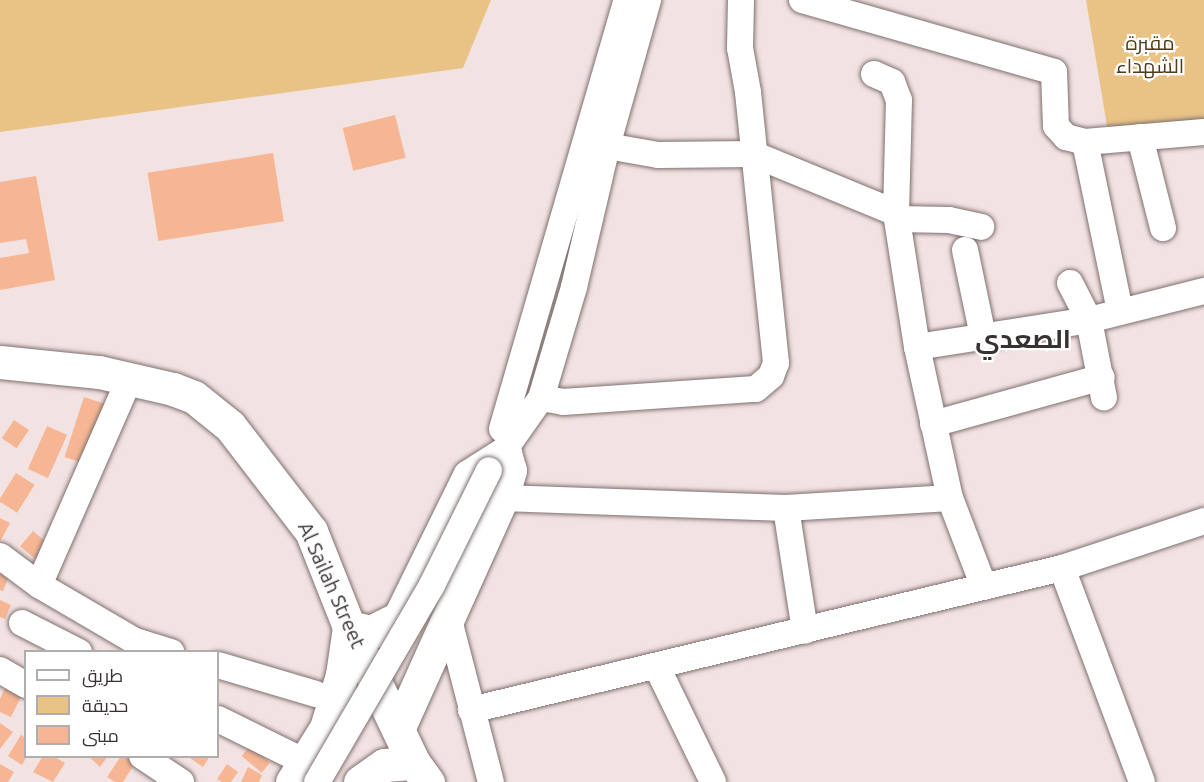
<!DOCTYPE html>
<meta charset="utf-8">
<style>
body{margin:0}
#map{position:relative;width:1204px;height:782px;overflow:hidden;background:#f2e2e1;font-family:Ubuntu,Cairo,sans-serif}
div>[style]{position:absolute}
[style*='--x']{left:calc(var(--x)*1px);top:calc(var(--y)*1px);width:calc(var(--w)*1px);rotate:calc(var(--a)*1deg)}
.green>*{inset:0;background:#e9c286}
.building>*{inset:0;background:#f6b694;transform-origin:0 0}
.roads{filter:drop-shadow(0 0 2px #7f7170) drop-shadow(0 0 2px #7f7170)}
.minor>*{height:26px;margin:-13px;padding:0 13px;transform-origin:13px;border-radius:13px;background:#fff}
.major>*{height:33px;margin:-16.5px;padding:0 16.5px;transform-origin:16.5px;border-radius:16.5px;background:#fff}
.bridges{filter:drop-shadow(0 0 2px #7f7170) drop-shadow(0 0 2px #7f7170)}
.minor-bridge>*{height:26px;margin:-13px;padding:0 13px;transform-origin:13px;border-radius:13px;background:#fff}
span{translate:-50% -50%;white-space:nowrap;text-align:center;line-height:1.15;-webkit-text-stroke:4.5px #fff;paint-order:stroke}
.park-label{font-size:20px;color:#513c1c}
.street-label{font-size:20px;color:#383131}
.district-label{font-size:26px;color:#383131;font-weight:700}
.legend{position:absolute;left:24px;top:650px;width:195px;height:108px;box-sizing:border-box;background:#fff;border:2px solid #afadad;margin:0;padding:8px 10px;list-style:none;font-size:18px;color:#383131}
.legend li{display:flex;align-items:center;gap:12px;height:30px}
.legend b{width:30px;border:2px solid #afadad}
</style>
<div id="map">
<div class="green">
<div style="clip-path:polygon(0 0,491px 0,463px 68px,0 132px)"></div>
<div style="clip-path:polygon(1086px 0,1204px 0,1204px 121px,1108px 132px)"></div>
</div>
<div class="building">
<div style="left:395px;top:115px;width:44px;height:54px;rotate:76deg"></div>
<div style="left:273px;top:153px;width:69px;height:127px;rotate:81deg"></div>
<div style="clip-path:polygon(36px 176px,55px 280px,0 290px,0 258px,29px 253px,26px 239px,0 243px,0 182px)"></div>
<div style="left:84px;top:397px;width:25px;height:63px;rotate:18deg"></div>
<div style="left:14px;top:420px;width:18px;height:22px;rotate:34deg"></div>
<div style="left:47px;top:426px;width:22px;height:47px;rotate:24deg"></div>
<div style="left:16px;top:473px;width:22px;height:33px;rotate:32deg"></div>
<div style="clip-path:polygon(0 518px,10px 523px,0 542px)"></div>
<div style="left:33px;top:531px;width:23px;height:20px;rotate:40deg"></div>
<div style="clip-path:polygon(0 563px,12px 568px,3px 591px,0 590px)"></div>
<div style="clip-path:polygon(0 600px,11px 605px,5px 619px,0 617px)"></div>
<div style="clip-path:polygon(7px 683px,24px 691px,11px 717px,0 712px,0 699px)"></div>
<div style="clip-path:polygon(0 723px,13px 732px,0 749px)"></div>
<div style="clip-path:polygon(21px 735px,26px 738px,27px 756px,22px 765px,8px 756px)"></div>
<div style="left:250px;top:746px;width:26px;height:13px;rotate:40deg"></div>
<div style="clip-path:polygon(43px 756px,53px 756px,65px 763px,53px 782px,33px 772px)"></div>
<div style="clip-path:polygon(88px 756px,108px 756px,100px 767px)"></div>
<div style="clip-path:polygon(121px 756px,137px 760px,123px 782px,115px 782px,107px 777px)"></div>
<div style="clip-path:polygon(187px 756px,210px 756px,203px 767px)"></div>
<div style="clip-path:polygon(0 764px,14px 772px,8px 782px,0 782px)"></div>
<div style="clip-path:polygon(227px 764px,238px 772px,231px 782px,222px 782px,217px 779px)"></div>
<div style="clip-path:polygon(248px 767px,262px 775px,259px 782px,241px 782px)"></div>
</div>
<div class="roads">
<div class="minor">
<div style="--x:802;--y:0;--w:262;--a:15.9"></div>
<div style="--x:1054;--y:72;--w:54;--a:87.9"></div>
<div style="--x:1056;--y:126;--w:15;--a:48"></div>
<div style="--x:1066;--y:137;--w:20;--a:15"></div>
<div style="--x:1085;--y:142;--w:119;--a:-4.8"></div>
<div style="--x:874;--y:74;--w:20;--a:24"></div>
<div style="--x:892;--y:82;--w:19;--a:69"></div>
<div style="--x:899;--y:100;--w:113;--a:91.5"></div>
<div style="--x:896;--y:213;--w:136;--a:81.1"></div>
<div style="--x:917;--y:347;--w:155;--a:77.7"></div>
<div style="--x:950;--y:498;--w:95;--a:69.1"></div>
<div style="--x:1140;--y:137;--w:94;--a:75.8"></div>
<div style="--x:1085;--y:142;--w:173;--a:78.3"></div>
<div style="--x:607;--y:146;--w:52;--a:10"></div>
<div style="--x:658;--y:155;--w:95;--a:-0.6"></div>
<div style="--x:753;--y:154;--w:155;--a:22.4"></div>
<div style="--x:897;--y:219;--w:52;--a:1.1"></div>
<div style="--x:949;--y:220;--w:33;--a:12"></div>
<div style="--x:965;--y:250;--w:88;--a:78.2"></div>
<div style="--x:1070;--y:283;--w:42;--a:62.8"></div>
<div style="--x:1089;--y:320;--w:79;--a:79.1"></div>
<div style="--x:917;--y:347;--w:174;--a:-8.9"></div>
<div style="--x:1089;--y:320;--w:119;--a:-14.2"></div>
<div style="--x:541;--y:398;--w:22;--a:10"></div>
<div style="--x:563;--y:402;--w:193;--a:-3.9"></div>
<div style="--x:756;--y:389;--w:20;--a:-41"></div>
<div style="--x:771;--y:376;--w:14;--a:-69"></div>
<div style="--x:776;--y:363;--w:272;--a:-95.9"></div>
<div style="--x:748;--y:92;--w:45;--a:-100.3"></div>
<div style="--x:740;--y:48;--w:48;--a:-88.8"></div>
<div style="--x:933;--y:424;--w:175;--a:-15.5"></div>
<div style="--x:502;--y:429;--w:447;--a:-73.8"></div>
<div style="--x:493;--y:466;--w:83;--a:-54.8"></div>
<div style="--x:541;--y:398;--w:116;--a:-73.4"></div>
<div style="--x:574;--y:287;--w:145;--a:-76.8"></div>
<div style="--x:607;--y:146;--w:152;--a:-74.3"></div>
<div style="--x:502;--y:498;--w:284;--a:2"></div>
<div style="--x:786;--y:508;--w:164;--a:-3.5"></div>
<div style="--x:786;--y:508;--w:124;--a:81.2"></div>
<div style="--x:0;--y:556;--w:49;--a:36.6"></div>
<div style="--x:39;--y:585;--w:111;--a:30.3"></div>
<div style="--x:135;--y:641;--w:38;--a:17"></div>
<div style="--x:1062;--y:568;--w:228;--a:69.5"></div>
<div style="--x:39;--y:585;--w:226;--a:-66.3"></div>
<div style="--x:448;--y:616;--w:171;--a:75.5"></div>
<div style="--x:22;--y:623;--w:64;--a:27"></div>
<div style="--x:218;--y:665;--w:102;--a:16.5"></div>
<div style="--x:657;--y:667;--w:128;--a:64"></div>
<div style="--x:0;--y:670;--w:30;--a:30"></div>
<div style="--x:471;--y:710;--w:608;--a:-13.51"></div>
<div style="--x:1062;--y:568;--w:150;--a:-18.3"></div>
<div style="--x:218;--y:719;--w:97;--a:26.3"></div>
<div style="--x:142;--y:756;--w:47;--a:33.7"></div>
</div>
<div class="major">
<div style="--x:0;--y:362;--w:100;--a:5.8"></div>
<div style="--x:99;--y:372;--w:76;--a:12.9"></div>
<div style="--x:173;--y:389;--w:22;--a:21"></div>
<div style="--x:194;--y:397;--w:46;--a:38.9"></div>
<div style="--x:230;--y:426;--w:133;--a:52.4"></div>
<div style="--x:311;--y:531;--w:103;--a:68.4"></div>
<div style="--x:349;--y:627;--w:151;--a:64.5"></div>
<div style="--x:414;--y:763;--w:24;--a:54"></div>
<div style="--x:349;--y:627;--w:23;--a:13"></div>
<div style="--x:371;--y:632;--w:31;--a:-27"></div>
<div style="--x:399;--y:618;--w:158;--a:-63.8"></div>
<div style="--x:469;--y:476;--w:43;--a:-32.6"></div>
<div style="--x:505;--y:453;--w:18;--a:74"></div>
<div style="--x:510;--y:470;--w:29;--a:106"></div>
<div style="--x:502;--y:498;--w:253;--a:114.2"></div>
<div style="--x:292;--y:782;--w:64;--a:-57.8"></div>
<div style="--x:326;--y:728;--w:55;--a:-73.2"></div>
<div style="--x:342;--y:675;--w:49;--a:-81.7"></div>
<div style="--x:360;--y:782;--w:29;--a:-35"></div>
<div style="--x:384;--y:765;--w:30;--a:-4"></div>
</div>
</div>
<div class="bridges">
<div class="minor-bridge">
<div style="--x:317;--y:782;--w:228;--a:-59.7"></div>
<div style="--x:432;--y:585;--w:128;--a:-63.6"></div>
</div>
</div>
<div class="park-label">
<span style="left:1150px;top:54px">مقبرة<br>الشهداء</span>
</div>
<div class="street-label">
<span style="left:332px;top:585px;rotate:66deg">Al Sailah Street</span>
</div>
<div class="district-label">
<span style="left:1023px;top:339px">الصعدي</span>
</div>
<ul class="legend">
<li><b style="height:8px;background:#fff"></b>طريق</li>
<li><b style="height:16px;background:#e9c286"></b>حديقة</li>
<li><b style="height:16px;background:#f6b694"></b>مبنى</li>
</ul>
</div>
